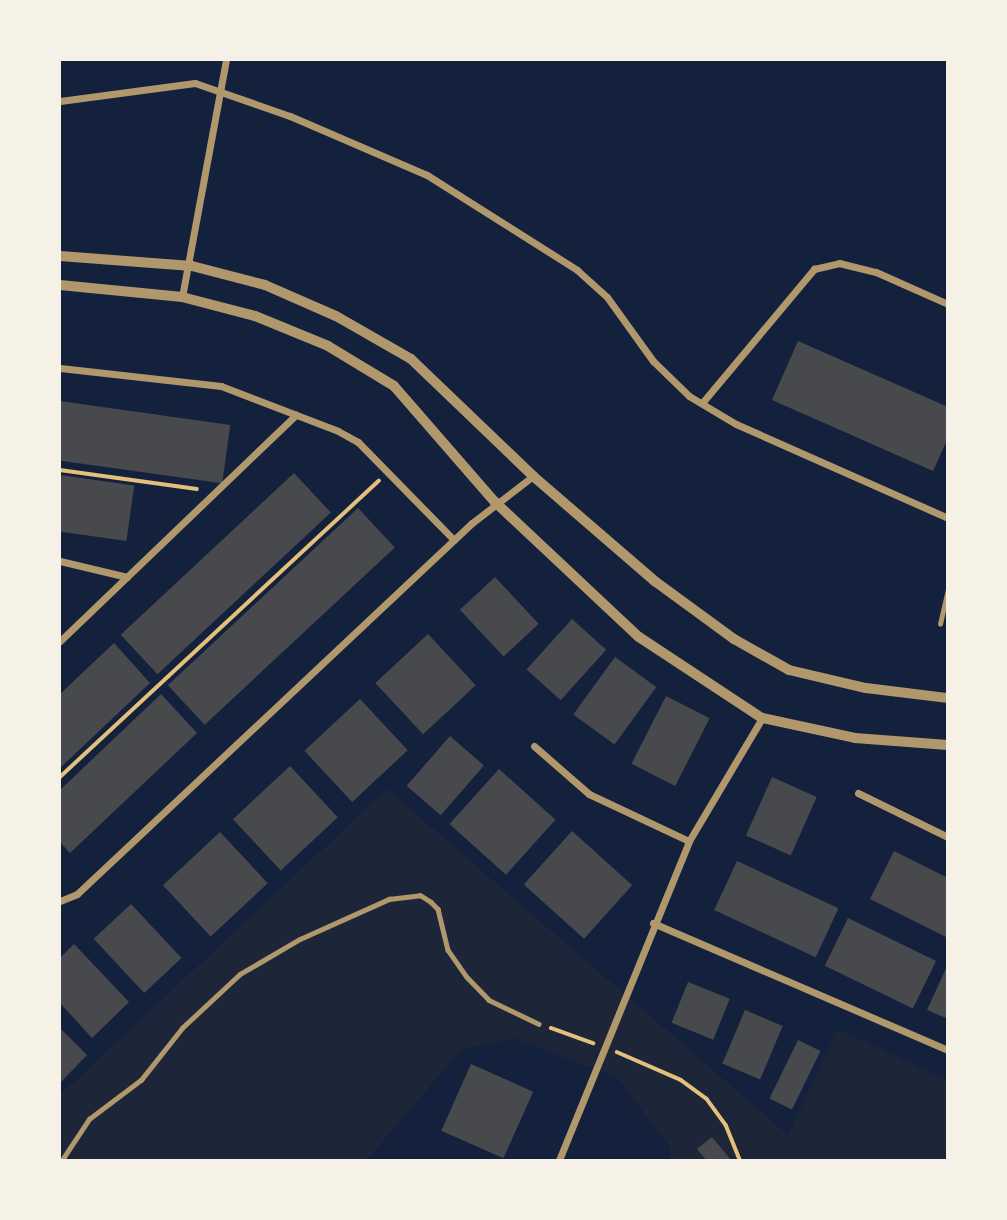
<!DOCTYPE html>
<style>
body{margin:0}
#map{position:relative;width:1007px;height:1220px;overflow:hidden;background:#14213d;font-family:"PT Sans",sans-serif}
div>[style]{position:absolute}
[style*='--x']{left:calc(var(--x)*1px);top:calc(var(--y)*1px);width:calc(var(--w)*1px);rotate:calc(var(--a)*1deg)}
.green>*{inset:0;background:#1d2539}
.building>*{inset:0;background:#48494c;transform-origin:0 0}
.path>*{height:3.5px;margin:-1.75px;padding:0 1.75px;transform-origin:1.75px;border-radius:1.75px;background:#e5c07b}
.service>*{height:4.5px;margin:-2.25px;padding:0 2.25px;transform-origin:2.25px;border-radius:2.25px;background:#b1986c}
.minor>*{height:7px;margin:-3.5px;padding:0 3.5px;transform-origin:3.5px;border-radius:3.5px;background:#b1986c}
.tertiary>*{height:10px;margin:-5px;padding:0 5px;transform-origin:5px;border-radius:5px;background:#b1986c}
span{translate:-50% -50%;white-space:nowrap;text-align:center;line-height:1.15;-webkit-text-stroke:6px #f6f1e7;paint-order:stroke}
.frame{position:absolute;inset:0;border:61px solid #f6f1e7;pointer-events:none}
</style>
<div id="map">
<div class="green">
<div style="clip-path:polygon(387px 789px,788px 1135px,838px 1029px,947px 1080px,947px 1160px,670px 1160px,671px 1149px,618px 1078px,514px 1038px,461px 1050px,367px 1160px,60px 1160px,60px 1095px)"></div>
</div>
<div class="building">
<div style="clip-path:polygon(798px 341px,948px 407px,948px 438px,933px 471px,772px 400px)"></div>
<div style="left:60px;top:401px;width:172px;height:59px;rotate:8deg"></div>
<div style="left:294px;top:473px;width:54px;height:237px;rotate:47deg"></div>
<div style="left:60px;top:475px;width:75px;height:56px;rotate:8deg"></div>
<div style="left:358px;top:508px;width:54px;height:260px;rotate:47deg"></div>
<div style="left:495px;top:577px;width:64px;height:48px;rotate:47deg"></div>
<div style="left:572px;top:619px;width:46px;height:68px;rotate:42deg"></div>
<div style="left:428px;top:634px;width:70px;height:72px;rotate:47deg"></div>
<div style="clip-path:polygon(114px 643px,150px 683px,60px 768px,60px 694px)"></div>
<div style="left:615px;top:657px;width:51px;height:71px;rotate:36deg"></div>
<div style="clip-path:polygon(161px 694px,197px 733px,70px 853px,60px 842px,60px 790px)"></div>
<div style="left:666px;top:696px;width:49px;height:76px;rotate:27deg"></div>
<div style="left:360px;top:699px;width:70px;height:76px;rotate:47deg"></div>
<div style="left:450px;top:736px;width:45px;height:66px;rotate:41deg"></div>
<div style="left:290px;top:766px;width:70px;height:78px;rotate:47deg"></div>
<div style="left:499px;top:769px;width:76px;height:74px;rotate:42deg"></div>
<div style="left:772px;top:777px;width:49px;height:64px;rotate:24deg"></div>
<div style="left:572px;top:831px;width:81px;height:72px;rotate:42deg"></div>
<div style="left:220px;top:832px;width:70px;height:78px;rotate:47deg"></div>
<div style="clip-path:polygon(894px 851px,948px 878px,948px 938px,870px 899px)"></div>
<div style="left:737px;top:861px;width:112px;height:54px;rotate:25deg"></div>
<div style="left:131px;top:904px;width:74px;height:51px;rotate:47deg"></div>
<div style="left:848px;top:918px;width:98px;height:53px;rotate:26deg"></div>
<div style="clip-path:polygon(74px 944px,129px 1002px,92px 1038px,60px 1003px,60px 958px)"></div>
<div style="clip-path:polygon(948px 964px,948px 1019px,927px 1010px)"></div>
<div style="left:688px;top:982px;width:45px;height:44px;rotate:22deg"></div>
<div style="left:745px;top:1010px;width:41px;height:58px;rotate:23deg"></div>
<div style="clip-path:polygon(60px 1028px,87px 1055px,60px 1083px)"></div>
<div style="left:798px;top:1040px;width:25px;height:65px;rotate:26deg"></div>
<div style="left:471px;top:1064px;width:68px;height:73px;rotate:24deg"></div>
<div style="clip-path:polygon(712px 1137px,731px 1160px,706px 1160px,697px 1149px)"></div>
</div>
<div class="path">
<div style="--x:60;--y:470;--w:138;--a:7.9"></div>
<div style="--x:60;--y:777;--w:435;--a:-42.9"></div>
<div style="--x:551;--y:1028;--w:45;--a:19.7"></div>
<div style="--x:617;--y:1052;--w:70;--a:23.6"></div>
<div style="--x:681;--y:1080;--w:32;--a:36"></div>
<div style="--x:707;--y:1099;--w:32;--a:54"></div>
<div style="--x:726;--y:1125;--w:38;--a:68"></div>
</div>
<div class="service">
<div style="--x:940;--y:624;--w:37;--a:-77"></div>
<div style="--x:62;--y:1160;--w:49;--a:-56.6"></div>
<div style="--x:89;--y:1119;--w:65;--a:-36.9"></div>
<div style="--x:141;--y:1080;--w:66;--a:-51.7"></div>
<div style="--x:182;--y:1028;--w:79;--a:-43"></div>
<div style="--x:240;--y:974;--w:69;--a:-30.3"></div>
<div style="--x:300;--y:939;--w:98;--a:-24.2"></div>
<div style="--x:389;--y:899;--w:31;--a:-7"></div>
<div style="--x:420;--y:895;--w:13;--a:32"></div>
<div style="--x:431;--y:902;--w:10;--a:45"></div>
<div style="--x:438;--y:909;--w:42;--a:76.3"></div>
<div style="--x:448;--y:950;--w:33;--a:55"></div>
<div style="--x:467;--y:977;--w:32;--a:46"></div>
<div style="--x:489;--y:1000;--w:55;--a:25.6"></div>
</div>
<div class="minor">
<div style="--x:60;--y:101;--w:136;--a:-7.6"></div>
<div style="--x:195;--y:83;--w:101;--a:19.2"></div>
<div style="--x:290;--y:116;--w:149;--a:23.3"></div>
<div style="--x:427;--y:175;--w:178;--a:32.3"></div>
<div style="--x:577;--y:270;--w:40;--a:42"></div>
<div style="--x:607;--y:297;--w:79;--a:54.3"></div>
<div style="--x:653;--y:361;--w:50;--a:44.2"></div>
<div style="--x:689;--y:396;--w:55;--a:30.8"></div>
<div style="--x:736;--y:424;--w:232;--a:23.9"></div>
<div style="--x:182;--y:297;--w:241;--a:-79.5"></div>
<div style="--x:60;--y:368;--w:162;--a:6.4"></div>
<div style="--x:221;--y:386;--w:125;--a:21"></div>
<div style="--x:338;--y:431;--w:23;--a:29"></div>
<div style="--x:358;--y:442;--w:137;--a:45.6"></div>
<div style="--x:702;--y:403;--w:175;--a:-50.1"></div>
<div style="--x:814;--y:269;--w:26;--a:-13"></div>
<div style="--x:839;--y:263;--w:38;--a:14"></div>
<div style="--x:876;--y:272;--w:79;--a:24"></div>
<div style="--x:60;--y:561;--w:69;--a:13.4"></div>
<div style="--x:60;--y:641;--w:327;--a:-43.8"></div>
<div style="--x:534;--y:746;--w:73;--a:41.1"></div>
<div style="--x:589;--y:794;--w:110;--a:25.2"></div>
<div style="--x:858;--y:793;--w:100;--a:26.1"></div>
<div style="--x:60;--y:901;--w:18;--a:-22"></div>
<div style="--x:77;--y:894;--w:542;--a:-43.21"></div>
<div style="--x:472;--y:523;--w:77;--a:-37.6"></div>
<div style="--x:653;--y:923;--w:321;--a:23.3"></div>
<div style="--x:559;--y:1160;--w:344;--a:-67.8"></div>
<div style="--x:689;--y:841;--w:143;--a:-59.3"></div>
</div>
<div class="tertiary">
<div style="--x:60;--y:256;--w:132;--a:4.3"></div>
<div style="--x:192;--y:266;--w:75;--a:14.6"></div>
<div style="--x:265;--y:285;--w:77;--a:23.6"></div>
<div style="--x:336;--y:316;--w:86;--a:29.8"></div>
<div style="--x:411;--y:359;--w:169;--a:43.8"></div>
<div style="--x:533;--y:476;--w:162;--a:40.8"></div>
<div style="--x:656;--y:582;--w:97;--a:36.2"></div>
<div style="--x:734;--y:639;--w:63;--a:29.4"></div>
<div style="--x:789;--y:670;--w:79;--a:13.2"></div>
<div style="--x:866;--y:688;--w:83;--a:7"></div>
<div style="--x:60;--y:285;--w:123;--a:5.6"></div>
<div style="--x:182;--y:297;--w:75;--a:14.6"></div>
<div style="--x:255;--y:316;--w:79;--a:22.3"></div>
<div style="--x:328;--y:346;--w:77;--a:31.2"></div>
<div style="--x:394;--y:386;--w:154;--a:49"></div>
<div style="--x:495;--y:502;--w:197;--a:43.2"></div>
<div style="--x:639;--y:637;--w:147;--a:33.4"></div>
<div style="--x:762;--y:718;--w:95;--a:12.1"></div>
<div style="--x:855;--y:738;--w:93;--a:4.3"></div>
</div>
<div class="frame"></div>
</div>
